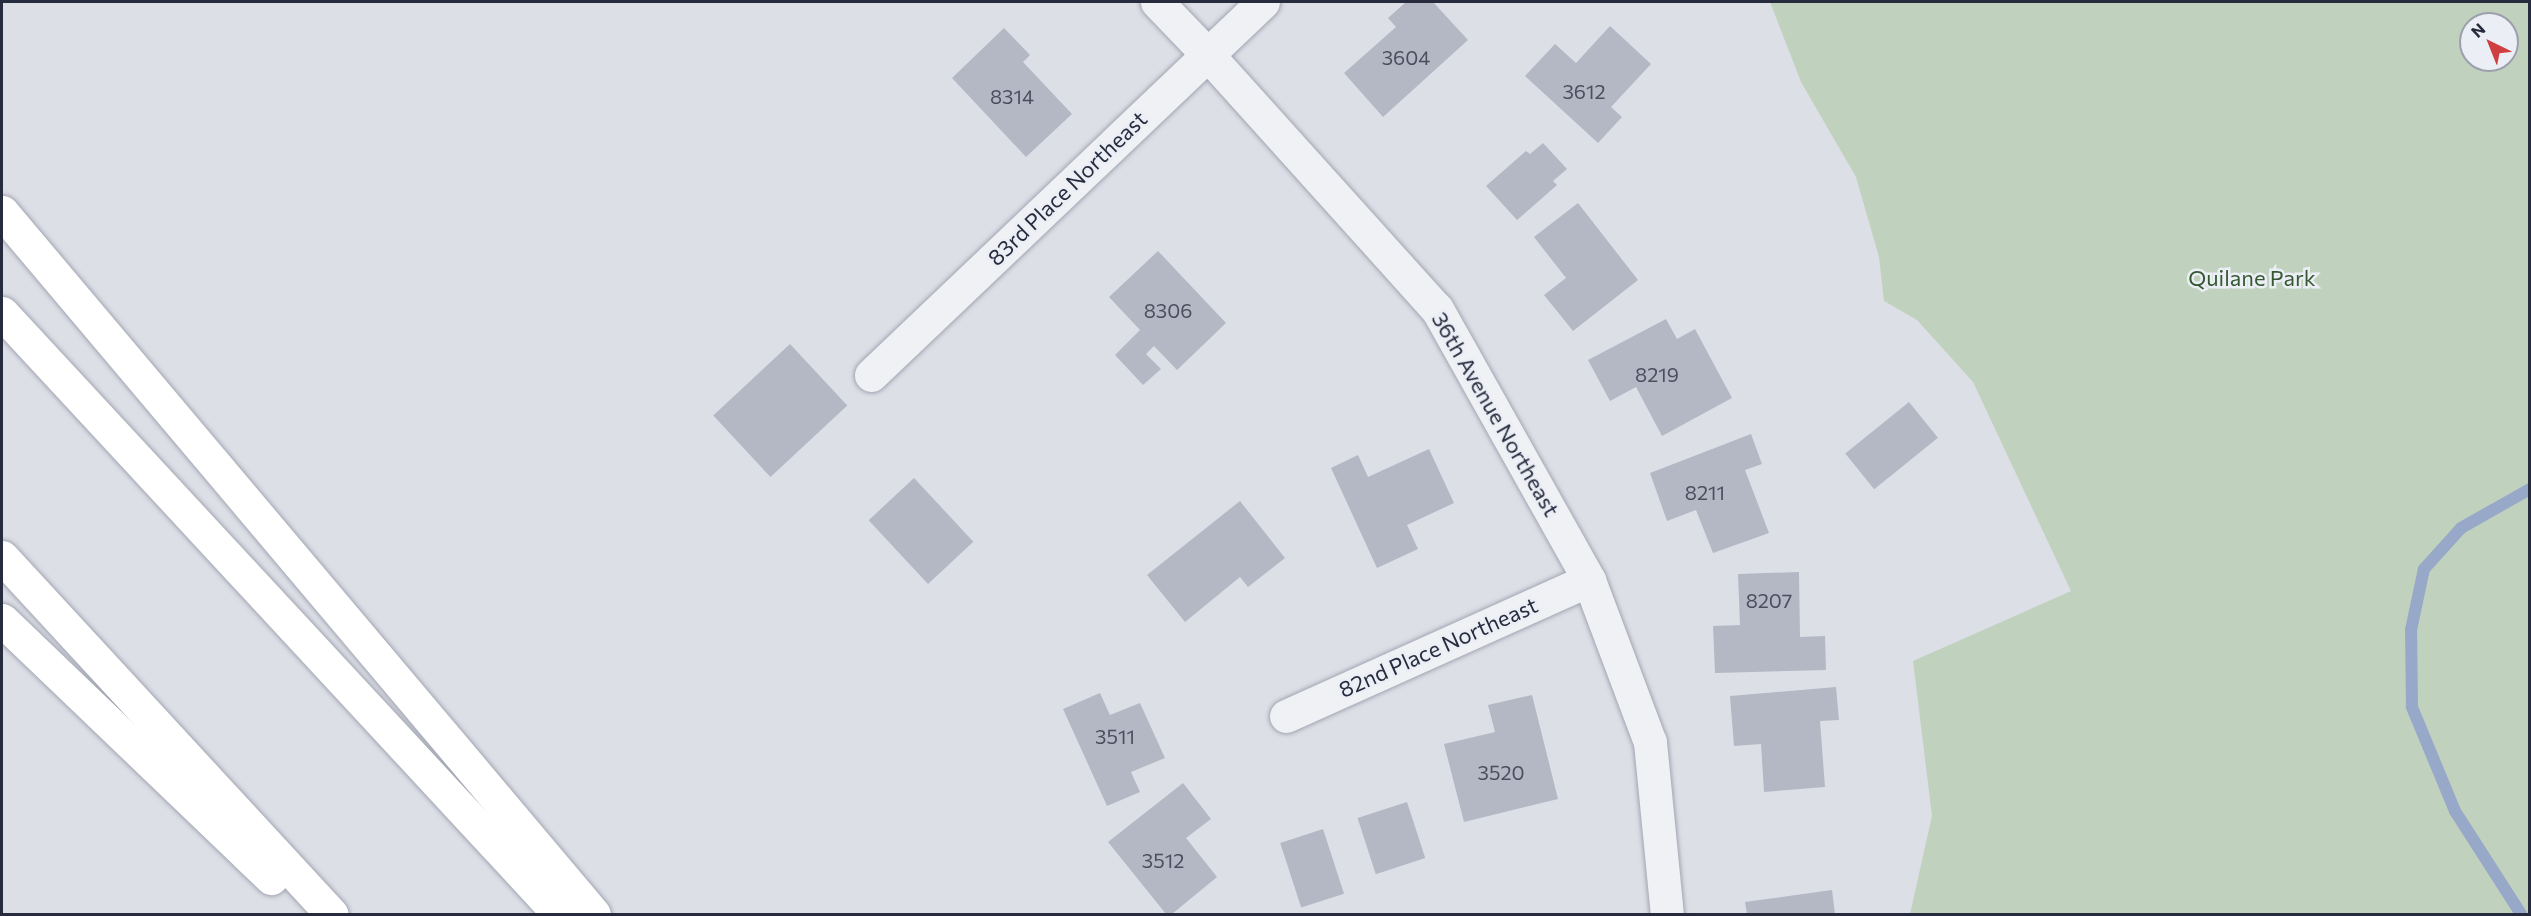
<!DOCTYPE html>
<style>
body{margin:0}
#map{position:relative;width:2531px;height:916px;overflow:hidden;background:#dddfe7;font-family:Commissioner,sans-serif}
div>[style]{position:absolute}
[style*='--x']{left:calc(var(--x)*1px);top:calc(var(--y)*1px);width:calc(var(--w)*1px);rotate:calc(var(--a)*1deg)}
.green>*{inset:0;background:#c0d1be}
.stream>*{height:12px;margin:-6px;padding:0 6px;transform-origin:6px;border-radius:6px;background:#97a8c8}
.building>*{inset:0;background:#b4b8c4;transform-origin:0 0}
.roads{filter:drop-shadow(0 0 2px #a2a6b1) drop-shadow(0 0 2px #a2a6b1)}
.street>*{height:33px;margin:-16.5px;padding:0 16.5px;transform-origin:16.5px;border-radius:16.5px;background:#eff1f5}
.highway>*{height:33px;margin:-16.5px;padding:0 16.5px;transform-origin:16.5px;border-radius:16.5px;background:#fff}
span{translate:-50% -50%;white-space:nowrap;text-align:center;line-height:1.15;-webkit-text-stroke:5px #eceef5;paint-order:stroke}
.number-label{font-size:20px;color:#4a4f60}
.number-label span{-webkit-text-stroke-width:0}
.street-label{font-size:22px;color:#262c3e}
.park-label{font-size:22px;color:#355933}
.frame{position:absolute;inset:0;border:3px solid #262c3e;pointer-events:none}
.north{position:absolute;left:2459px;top:12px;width:60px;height:60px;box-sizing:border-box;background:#eceef5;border:2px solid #9da0ac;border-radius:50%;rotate:317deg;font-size:16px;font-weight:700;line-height:24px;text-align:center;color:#262c3e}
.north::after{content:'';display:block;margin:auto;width:21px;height:27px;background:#cf3f41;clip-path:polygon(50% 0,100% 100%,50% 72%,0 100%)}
</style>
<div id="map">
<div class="green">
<div style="clip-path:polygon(evenodd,1770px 2px,2529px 2px,2529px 914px,1910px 914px,1932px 816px,1913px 661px,2071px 591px,1973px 382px,1917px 320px,1884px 301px,1879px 257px,1856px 177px,1801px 82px,1770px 2px,2471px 24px,2507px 24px,2507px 60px,2471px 60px,2471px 24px)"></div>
</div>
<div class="stream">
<div style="--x:2521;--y:914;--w:122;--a:-122.7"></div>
<div style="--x:2455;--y:811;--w:113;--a:-112.5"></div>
<div style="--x:2412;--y:707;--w:77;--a:-90.7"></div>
<div style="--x:2411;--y:630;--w:62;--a:-78"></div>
<div style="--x:2424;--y:569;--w:55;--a:-47.9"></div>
<div style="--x:2461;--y:528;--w:79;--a:-29.5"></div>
</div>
<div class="building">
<div style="clip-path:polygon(1406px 2px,1433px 2px,1468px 40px,1383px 117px,1344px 73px,1396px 27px,1388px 18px)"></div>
<div style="clip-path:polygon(1610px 26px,1651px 64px,1611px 107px,1622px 117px,1598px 143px,1525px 76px,1555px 44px,1576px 63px)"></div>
<div style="clip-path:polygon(1004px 28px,1030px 55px,1023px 62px,1072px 114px,1026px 157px,952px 78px)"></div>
<div style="clip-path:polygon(1543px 143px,1567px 169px,1553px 181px,1557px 185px,1517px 220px,1486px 186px,1526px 151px,1530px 154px)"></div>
<div style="clip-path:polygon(1578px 203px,1638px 280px,1573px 331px,1544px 295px,1566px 278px,1534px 237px)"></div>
<div style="clip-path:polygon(1158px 251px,1226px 323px,1177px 370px,1154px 346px,1146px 354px,1161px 369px,1143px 385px,1115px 355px,1140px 330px,1109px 297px)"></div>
<div style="clip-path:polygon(1666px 319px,1677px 339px,1695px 329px,1732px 398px,1662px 436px,1636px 387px,1610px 401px,1588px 360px)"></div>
<div style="left:790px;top:344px;width:84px;height:105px;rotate:47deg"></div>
<div style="left:1909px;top:402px;width:46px;height:82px;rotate:51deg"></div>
<div style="clip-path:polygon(1751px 434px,1762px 464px,1745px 470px,1769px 533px,1713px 553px,1696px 510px,1667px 521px,1650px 473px)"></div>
<div style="clip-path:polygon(1429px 449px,1454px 503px,1407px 525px,1418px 549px,1377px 568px,1331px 468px,1358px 455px,1368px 477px)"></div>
<div style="left:914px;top:478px;width:87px;height:62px;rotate:47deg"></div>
<div style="clip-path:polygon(1240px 501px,1285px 558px,1248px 587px,1240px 577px,1185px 622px,1147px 575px)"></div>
<div style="clip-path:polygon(1799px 572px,1800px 637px,1825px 636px,1826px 670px,1715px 673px,1713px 626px,1740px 625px,1738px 574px)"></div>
<div style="clip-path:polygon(1836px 687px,1839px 720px,1820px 721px,1825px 787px,1764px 792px,1761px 744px,1734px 746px,1730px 696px)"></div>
<div style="clip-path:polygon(1100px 693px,1110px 715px,1140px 703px,1165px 758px,1131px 772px,1140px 792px,1107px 806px,1063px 709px)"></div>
<div style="clip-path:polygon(1532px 695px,1558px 799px,1464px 822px,1444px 744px,1495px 732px,1488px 705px)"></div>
<div style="clip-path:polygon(1183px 783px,1211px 819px,1186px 838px,1217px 877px,1172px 914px,1166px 914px,1108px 842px)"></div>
<div style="left:1407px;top:802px;width:59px;height:52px;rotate:72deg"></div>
<div style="left:1323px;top:829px;width:68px;height:45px;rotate:72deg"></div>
<div style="clip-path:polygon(1832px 890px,1835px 914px,1747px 914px,1745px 902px)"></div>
</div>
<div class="roads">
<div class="street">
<div style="--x:1157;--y:2;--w:72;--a:46.1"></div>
<div style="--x:1207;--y:54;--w:343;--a:48"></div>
<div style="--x:1437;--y:309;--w:311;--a:60.7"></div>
<div style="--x:1589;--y:580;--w:173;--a:69.4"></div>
<div style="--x:1650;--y:742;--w:173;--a:84.4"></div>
<div style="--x:871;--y:375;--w:541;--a:-43.58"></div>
<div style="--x:1286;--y:716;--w:332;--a:-24.2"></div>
</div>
<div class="highway">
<div style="--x:2;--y:212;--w:918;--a:49.86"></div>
<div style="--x:2;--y:313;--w:819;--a:47.18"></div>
<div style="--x:2;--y:557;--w:486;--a:47.3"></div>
<div style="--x:2;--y:620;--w:373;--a:43.8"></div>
</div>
</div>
<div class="number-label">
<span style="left:1406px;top:57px">3604</span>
<span style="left:1584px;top:91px">3612</span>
<span style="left:1012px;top:96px">8314</span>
<span style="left:1168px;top:310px">8306</span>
<span style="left:1657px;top:374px">8219</span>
<span style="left:1705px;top:492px">8211</span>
<span style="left:1769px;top:600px">8207</span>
<span style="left:1115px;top:736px">3511</span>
<span style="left:1501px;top:772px">3520</span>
<span style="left:1163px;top:860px">3512</span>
</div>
<div class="street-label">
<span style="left:1067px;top:188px;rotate:-44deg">83rd Place Northeast</span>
<span style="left:1496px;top:414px;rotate:60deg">36th Avenue Northeast</span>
<span style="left:1438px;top:647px;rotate:-24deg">82nd Place Northeast</span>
</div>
<div class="park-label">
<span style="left:2252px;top:278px">Quilane Park</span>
</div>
<div class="frame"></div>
<div class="north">N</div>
</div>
